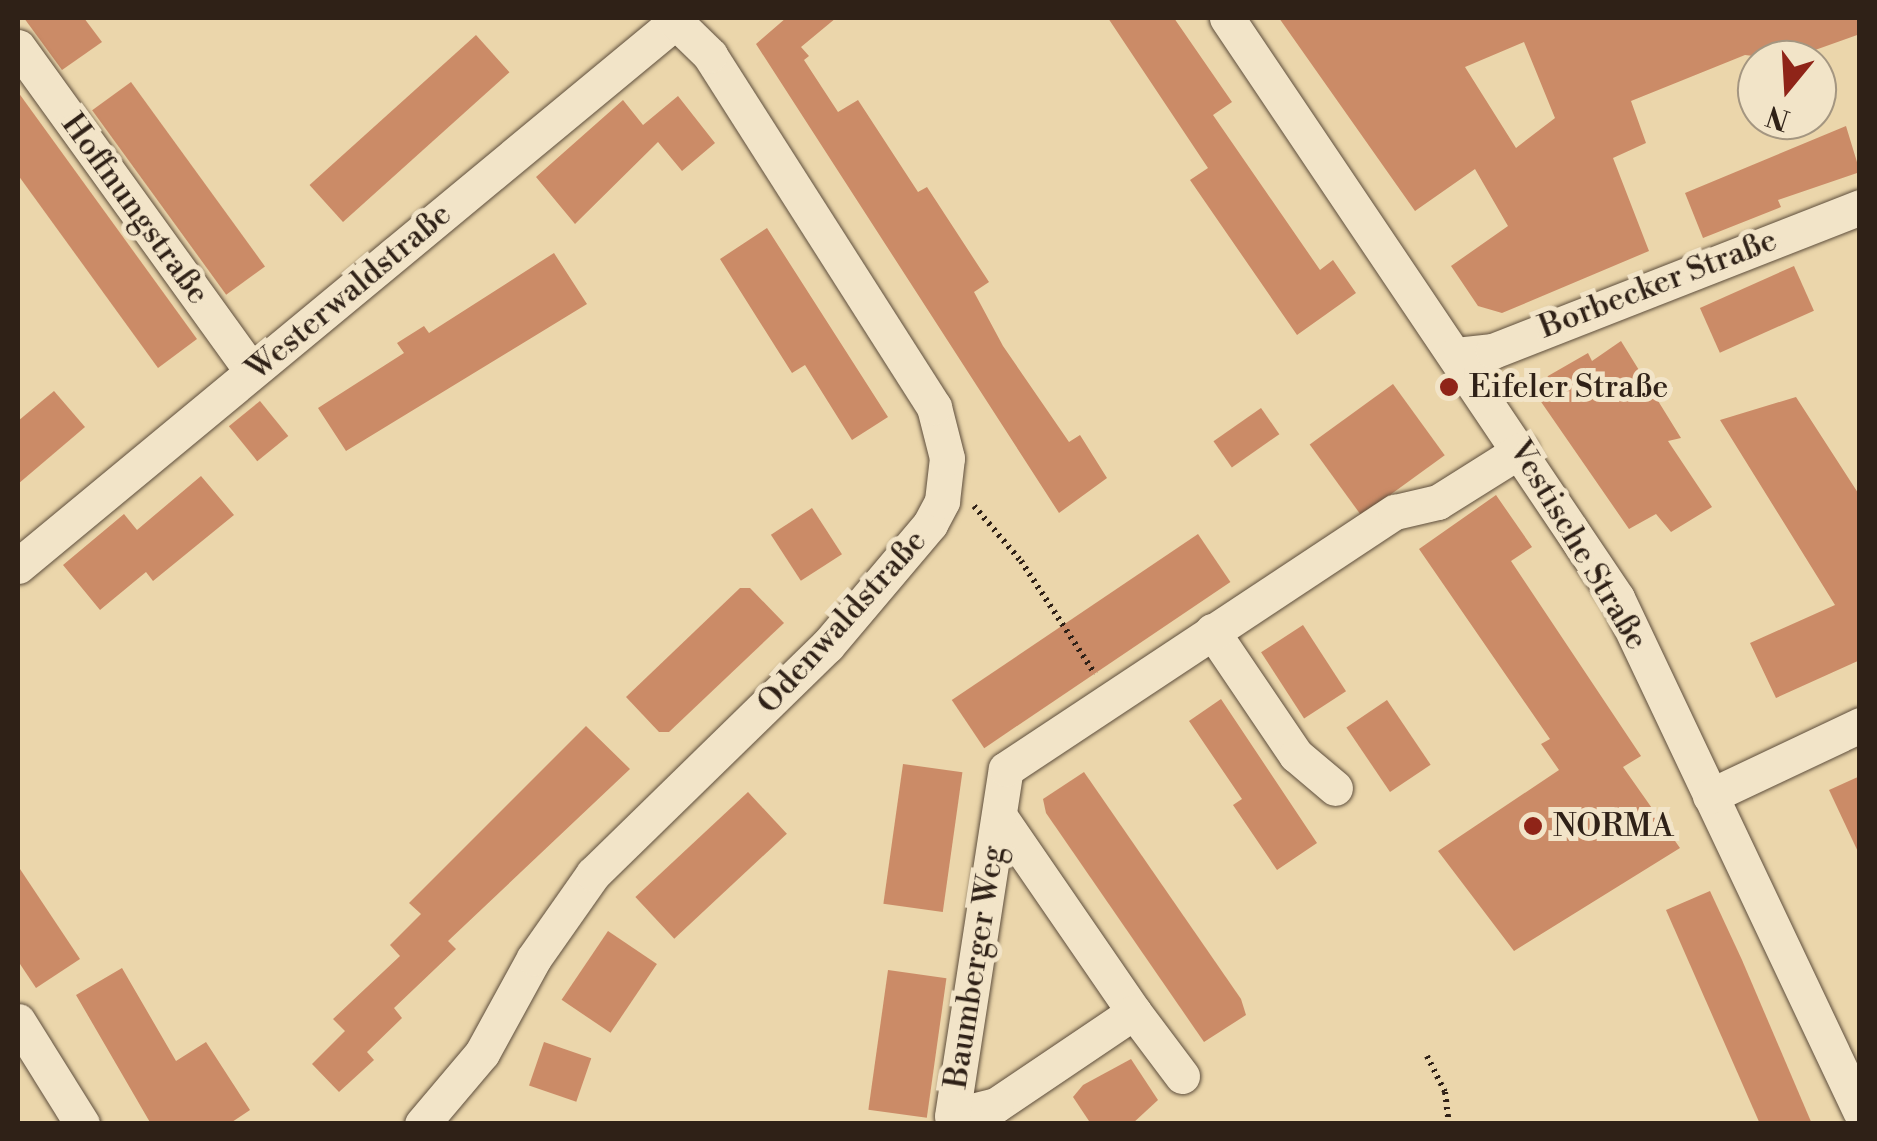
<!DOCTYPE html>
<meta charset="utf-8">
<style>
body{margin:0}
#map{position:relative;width:1877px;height:1141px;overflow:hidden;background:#ebd6ab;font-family:"Libre Bodoni",serif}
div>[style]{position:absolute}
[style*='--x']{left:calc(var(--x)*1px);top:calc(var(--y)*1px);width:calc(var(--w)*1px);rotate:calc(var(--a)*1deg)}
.building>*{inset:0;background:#cb8b67;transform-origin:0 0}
.path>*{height:6px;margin-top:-3px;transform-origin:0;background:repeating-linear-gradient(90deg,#2f2117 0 2.5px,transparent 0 7.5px)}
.roads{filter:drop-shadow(0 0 2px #5e4e3c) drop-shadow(0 0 2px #5e4e3c)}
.minor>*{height:35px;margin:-17.5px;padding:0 17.5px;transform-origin:17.5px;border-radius:17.5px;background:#f2e4c8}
.dots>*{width:28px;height:28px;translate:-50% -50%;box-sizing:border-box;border:5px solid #f2e4c8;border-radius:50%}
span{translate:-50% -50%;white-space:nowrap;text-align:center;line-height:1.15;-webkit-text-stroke:10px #f2e4c8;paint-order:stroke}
.street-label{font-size:32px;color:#2f2117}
.poi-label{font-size:32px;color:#2f2117}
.left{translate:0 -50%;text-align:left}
.frame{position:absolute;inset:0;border:20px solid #2f2117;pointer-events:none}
.north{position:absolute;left:1737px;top:40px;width:100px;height:100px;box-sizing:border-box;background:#f2e4c8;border:2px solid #a49681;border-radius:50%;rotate:198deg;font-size:28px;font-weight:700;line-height:40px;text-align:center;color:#2f2117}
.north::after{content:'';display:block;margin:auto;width:35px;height:45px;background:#8f2418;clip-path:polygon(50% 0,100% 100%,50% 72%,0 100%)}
</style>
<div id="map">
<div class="building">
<div style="clip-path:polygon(24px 18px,84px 18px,102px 42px,62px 70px)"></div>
<div style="clip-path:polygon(786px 18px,836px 18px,801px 47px,809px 56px,804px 60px,838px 112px,858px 100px,918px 192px,927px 187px,989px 282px,974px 292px,1003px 346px,1069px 442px,1080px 435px,1107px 478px,1059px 513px,756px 44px)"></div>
<div style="clip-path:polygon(1108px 18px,1174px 18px,1232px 102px,1213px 115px,1320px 270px,1333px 260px,1356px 293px,1297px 335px,1190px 180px,1208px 168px)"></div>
<div style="clip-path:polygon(evenodd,1279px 18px,1860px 18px,1860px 34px,1787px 60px,1745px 55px,1631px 101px,1646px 143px,1613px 158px,1649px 251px,1502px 313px,1478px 306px,1451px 266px,1508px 226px,1475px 169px,1415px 211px,1279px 18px,1524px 42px,1555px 118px,1516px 148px,1465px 67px,1524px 42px)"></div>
<div style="left:476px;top:35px;width:50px;height:224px;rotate:48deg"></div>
<div style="left:131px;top:82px;width:228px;height:48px;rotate:54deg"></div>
<div style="clip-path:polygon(18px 92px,197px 339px,158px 368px,18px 175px)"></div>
<div style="clip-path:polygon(678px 96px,715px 143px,682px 171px,658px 142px,575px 224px,536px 177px,623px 100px,643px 125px)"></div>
<div style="clip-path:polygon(1846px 126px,1860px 172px,1778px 200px,1781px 207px,1703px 238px,1685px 193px)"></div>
<div style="clip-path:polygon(767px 228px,888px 417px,852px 440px,805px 365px,792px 373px,720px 259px)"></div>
<div style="clip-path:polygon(554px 253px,587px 304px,346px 451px,318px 408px,404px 353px,397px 343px,424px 326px,429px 333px)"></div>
<div style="left:1794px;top:266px;width:49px;height:103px;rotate:66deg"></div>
<div style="clip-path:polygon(1621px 341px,1681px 438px,1668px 441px,1712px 507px,1671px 532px,1656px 514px,1629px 529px,1537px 396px,1548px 376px,1588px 353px,1592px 361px)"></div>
<div style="left:1393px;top:384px;width:88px;height:103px;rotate:54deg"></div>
<div style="clip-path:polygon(54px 391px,85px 427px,18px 484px,18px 421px)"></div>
<div style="clip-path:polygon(1796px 397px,1860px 496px,1860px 660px,1776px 698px,1750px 643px,1835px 605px,1720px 420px)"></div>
<div style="left:260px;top:401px;width:45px;height:40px;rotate:51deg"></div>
<div style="left:1261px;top:408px;width:32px;height:58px;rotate:55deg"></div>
<div style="clip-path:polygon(201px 476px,234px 515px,153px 581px,146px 572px,100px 610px,63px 565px,124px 514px,137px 530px)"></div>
<div style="clip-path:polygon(1496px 495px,1532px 547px,1511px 561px,1641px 756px,1623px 767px,1680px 848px,1514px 951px,1438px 851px,1559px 770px,1541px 744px,1550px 739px,1419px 549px)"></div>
<div style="left:812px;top:508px;width:55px;height:49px;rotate:57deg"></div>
<div style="left:1198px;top:534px;width:58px;height:297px;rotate:56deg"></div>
<div style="clip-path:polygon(740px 588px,750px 588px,784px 623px,669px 732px,659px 732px,626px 697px)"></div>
<div style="left:1303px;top:625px;width:79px;height:50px;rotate:57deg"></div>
<div style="clip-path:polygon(1221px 699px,1317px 843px,1277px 870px,1233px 805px,1242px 799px,1189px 721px)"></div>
<div style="left:1387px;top:700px;width:78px;height:49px;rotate:56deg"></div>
<div style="clip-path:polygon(586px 726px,630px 769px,448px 941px,456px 949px,394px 1008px,402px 1018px,367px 1052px,374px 1060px,339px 1092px,312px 1064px,345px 1031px,333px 1019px,400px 956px,390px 945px,421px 914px,409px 903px)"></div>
<div style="left:903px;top:764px;width:60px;height:141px;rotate:8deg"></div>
<div style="clip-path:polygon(1084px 772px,1241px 999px,1246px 1015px,1204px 1042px,1046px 813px,1043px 799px)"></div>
<div style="clip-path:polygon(1860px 776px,1860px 856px,1829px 790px)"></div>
<div style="left:748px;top:792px;width:57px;height:154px;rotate:47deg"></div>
<div style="clip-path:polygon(18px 866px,80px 959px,36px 988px,18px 961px)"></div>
<div style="clip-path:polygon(1710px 891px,1742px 960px,1812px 1124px,1760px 1124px,1666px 910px)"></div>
<div style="left:608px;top:931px;width:59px;height:83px;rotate:34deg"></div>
<div style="clip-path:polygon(122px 968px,176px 1061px,206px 1042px,250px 1110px,229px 1124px,151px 1124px,76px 995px)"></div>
<div style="left:888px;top:970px;width:59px;height:141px;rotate:8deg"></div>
<div style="left:544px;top:1042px;width:50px;height:46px;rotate:19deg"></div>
<div style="clip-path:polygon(1131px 1059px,1158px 1100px,1132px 1124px,1091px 1124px,1073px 1097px,1083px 1085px)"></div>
</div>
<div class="path">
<div style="--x:974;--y:506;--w:72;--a:49.5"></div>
<div style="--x:1021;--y:561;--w:135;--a:56.8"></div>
<div style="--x:1427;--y:1056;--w:40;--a:63.4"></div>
<div style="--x:1445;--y:1092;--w:32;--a:83"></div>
</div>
<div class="roads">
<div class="minor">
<div style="--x:1227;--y:18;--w:699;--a:56.08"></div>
<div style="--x:1617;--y:598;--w:568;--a:64.65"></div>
<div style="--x:18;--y:47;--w:400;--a:54.2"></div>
<div style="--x:1455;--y:355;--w:38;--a:-6"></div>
<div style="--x:1493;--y:351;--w:394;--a:-21.4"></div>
<div style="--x:18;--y:566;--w:859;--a:-39.62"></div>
<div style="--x:1212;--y:631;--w:150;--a:55.9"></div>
<div style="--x:1296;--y:755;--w:51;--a:40.2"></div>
<div style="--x:1710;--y:796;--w:166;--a:-25.3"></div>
<div style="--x:1000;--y:817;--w:237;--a:55.5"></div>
<div style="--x:1134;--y:1012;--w:166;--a:146"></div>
<div style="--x:996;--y:1105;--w:45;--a:166"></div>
<div style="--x:952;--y:1116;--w:351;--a:-81.2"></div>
<div style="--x:1006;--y:769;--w:466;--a:-33.5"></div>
<div style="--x:1395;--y:512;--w:44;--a:-13.1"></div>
<div style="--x:1438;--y:502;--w:98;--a:-32.1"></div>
<div style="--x:1134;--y:1012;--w:80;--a:53.1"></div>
<div style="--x:18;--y:1021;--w:121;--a:58.1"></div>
<div style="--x:422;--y:1124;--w:93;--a:-49.8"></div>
<div style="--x:482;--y:1053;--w:108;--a:-61.3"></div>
<div style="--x:534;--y:958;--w:103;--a:-54.9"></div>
<div style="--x:593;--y:874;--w:327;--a:-44.3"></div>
<div style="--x:827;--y:646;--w:160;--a:-49.8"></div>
<div style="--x:930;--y:524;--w:26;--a:-62"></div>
<div style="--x:942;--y:501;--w:43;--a:-83.4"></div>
<div style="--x:947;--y:458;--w:53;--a:-104.3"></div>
<div style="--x:934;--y:407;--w:417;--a:-122.5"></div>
<div style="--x:710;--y:55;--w:53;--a:-135.8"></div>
</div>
</div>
<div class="dots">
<div style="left:1449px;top:387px;background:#8f2418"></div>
<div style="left:1533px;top:826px;background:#8f2418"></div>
</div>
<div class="street-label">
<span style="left:135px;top:209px;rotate:54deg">Hoffnungstraße</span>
<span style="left:1658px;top:284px;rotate:-21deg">Borbecker Straße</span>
<span style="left:349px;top:292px;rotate:-40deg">Westerwaldstraße</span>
<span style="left:1578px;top:545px;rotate:59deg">Vestische Straße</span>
<span style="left:842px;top:622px;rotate:-48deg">Odenwaldstraße</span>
<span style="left:975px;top:967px;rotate:-81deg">Baumberger Weg</span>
</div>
<div class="poi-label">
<span class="left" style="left:1469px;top:387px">Eifeler Straße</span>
<span class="left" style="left:1553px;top:826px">NORMA</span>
</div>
<div class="frame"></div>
<div class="north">N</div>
</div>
